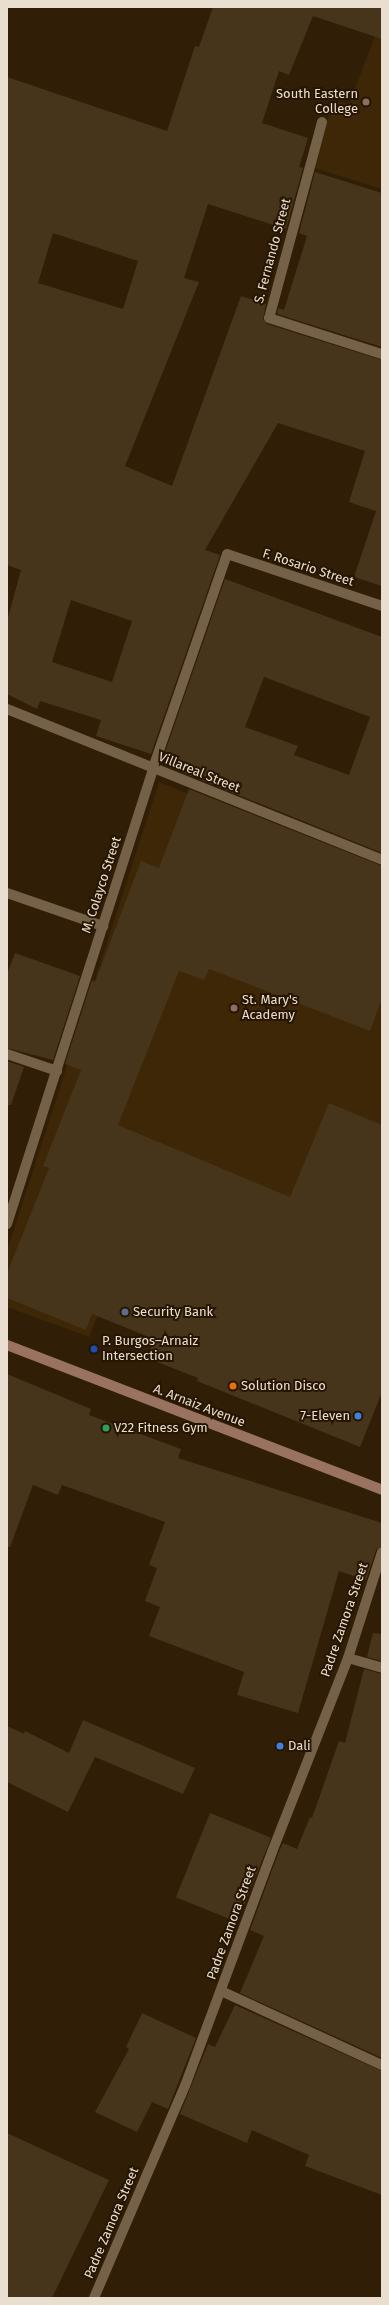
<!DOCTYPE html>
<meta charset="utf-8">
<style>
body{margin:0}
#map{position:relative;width:389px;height:2305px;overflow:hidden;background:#301f06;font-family:"Fira Sans",sans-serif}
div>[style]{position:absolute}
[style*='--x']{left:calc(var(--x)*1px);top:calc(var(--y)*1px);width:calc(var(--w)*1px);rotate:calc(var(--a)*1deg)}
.built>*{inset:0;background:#3d2706}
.building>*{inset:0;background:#46341b;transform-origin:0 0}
.minor>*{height:10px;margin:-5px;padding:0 5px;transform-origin:5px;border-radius:5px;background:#746147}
.tertiary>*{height:10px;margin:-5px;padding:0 5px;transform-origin:5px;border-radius:5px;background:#746147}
.secondary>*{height:10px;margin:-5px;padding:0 5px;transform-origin:5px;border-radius:5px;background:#997360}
.dots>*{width:11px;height:11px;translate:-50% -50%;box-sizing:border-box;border:2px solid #261500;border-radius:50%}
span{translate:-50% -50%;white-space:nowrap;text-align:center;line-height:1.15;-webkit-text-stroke:4px #261500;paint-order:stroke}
.poi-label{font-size:13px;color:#e9ded0}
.right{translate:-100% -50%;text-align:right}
.left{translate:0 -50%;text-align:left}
.street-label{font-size:13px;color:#e9ded0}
.frame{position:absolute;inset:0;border:8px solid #e9ded0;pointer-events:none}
</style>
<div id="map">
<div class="built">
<div style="clip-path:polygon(382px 18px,382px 189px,314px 168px,333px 100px,349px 104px)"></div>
<div style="clip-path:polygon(159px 782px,382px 870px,382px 1146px,298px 1306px,129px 1237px,89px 1337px,7px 1307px,7px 1251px)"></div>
</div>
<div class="building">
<div style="clip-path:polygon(evenodd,213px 7px,382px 7px,382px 39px,313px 16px,289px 75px,279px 71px,262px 123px,308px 138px,299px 167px,303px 168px,286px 229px,208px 204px,184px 278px,199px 282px,125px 466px,172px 486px,241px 296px,266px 304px,263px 319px,267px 324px,382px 360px,382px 586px,354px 577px,376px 511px,349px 502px,365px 451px,278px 423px,205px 550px,220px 555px,151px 754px,96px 736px,101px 720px,40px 701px,37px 709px,7px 694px,7px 621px,21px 570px,7px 565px,7px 77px,167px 131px,195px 46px,199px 47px,213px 7px,53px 233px,138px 261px,123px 309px,38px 283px,53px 233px,213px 7px,71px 600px,132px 621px,112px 682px,52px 662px,71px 600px)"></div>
<div style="clip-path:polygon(315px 172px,382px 193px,382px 347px,277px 314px,278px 308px,284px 310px,307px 236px,299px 233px)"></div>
<div style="clip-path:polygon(evenodd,225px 579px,382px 637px,382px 853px,164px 765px,166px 759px,163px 758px,225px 579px,264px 677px,370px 717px,349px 775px,294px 755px,298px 746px,245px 727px,264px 677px)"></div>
<div style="clip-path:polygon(189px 789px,382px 866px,382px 998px,370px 1031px,209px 969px,204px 980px,179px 971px,118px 1125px,290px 1197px,329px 1103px,382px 1125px,382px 1392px,360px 1447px,197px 1381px,198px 1378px,147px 1358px,154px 1339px,92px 1314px,86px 1330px,7px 1298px,7px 1273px,49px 1168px,43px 1166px,81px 1070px,65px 1064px,92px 980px,95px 982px,141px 861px,159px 868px)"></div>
<div style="clip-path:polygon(15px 953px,80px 976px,53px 1060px,7px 1048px,7px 974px)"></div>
<div style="clip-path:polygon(7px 1061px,24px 1067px,11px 1105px,7px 1105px)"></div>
<div style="clip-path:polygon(7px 1374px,91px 1409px,89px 1415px,181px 1449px,178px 1458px,382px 1523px,382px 1546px,376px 1550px,366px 1580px,339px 1571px,298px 1713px,237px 1695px,244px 1672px,149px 1636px,160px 1607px,145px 1601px,157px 1568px,149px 1565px,165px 1522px,62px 1485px,58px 1495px,33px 1485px,10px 1547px,7px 1547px)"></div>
<div style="clip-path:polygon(373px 1633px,382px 1634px,382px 1661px,367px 1657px)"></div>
<div style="clip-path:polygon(364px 1669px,382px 1674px,382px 2058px,240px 1993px,264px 1936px,250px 1930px,278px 1854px,283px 1843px,297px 1849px,310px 1817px,312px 1818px,339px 1741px,345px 1743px)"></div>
<div style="clip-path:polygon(83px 1720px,195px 1768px,183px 1794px,95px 1757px,68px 1812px,7px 1782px,7px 1726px,24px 1734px,25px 1731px,69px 1753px)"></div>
<div style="left:210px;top:1813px;width:66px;height:91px;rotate:22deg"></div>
<div style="clip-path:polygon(235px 2005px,382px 2071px,382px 2195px,305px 2166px,309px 2155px,252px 2130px,247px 2143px,180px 2114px,208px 2044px,215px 2047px)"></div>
<div style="clip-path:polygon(142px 2013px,196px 2038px,168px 2109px,152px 2102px,137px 2132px,95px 2112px,129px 2049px,126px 2047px)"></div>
<div style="clip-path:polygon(7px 2133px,109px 2180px,52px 2298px,7px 2298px)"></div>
</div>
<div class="minor">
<div style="--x:322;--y:122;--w:203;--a:105.1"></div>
<div style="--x:269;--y:318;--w:119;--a:17.7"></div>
<div style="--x:7;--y:709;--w:404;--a:21.9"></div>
<div style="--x:7;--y:893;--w:102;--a:19"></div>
<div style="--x:7;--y:1054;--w:53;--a:18.8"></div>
<div style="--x:7;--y:1224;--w:479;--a:-72.2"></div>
<div style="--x:153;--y:768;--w:226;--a:-70.9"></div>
<div style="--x:227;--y:554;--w:163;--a:18.5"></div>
<div style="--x:348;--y:1658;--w:35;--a:16"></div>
<div style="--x:221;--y:1991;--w:177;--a:24.7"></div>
</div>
<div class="tertiary">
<div style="--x:94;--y:2298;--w:231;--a:-66.8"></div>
<div style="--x:185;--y:2086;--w:250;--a:-69.6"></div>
<div style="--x:272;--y:1852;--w:208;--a:-68.6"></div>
<div style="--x:348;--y:1658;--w:111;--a:-72.2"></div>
</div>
<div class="secondary">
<div style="--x:7;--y:1345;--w:402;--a:21.1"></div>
</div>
<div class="dots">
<div style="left:366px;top:102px;background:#8d6e63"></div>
<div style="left:234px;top:1008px;background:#8d6e63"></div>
<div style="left:125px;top:1312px;background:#5c6f8a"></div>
<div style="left:94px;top:1349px;background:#1a4fb4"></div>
<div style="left:233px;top:1386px;background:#e8710a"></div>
<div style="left:358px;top:1416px;background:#3f7fe0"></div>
<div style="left:106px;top:1428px;background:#2e9e5b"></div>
<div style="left:280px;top:1746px;background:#3f7fe0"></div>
</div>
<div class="poi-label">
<span class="right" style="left:358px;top:102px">South Eastern<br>College</span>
<span class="left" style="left:242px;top:1008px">St. Mary's<br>Academy</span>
<span class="left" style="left:133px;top:1312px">Security Bank</span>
<span class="left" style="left:102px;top:1349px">P. Burgos–Arnaiz<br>Intersection</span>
<span class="left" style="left:241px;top:1386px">Solution Disco</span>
<span class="right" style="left:350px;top:1416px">7-Eleven</span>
<span class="left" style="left:114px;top:1428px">V22 Fitness Gym</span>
<span class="left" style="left:288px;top:1746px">Dali</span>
</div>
<div class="street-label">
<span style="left:273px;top:251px;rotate:-75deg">S. Fernando Street</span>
<span style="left:308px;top:568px;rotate:18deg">F. Rosario Street</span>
<span style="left:199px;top:773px;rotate:22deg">Villareal Street</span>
<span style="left:102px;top:885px;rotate:-72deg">M. Colayco Street</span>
<span style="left:199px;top:1406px;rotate:21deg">A. Arnaiz Avenue</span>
<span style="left:345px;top:1620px;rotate:-71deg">Padre Zamora Street</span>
<span style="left:232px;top:1923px;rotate:-70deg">Padre Zamora Street</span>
<span style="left:112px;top:2223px;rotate:-67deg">Padre Zamora Street</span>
</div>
<div class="frame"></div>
</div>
